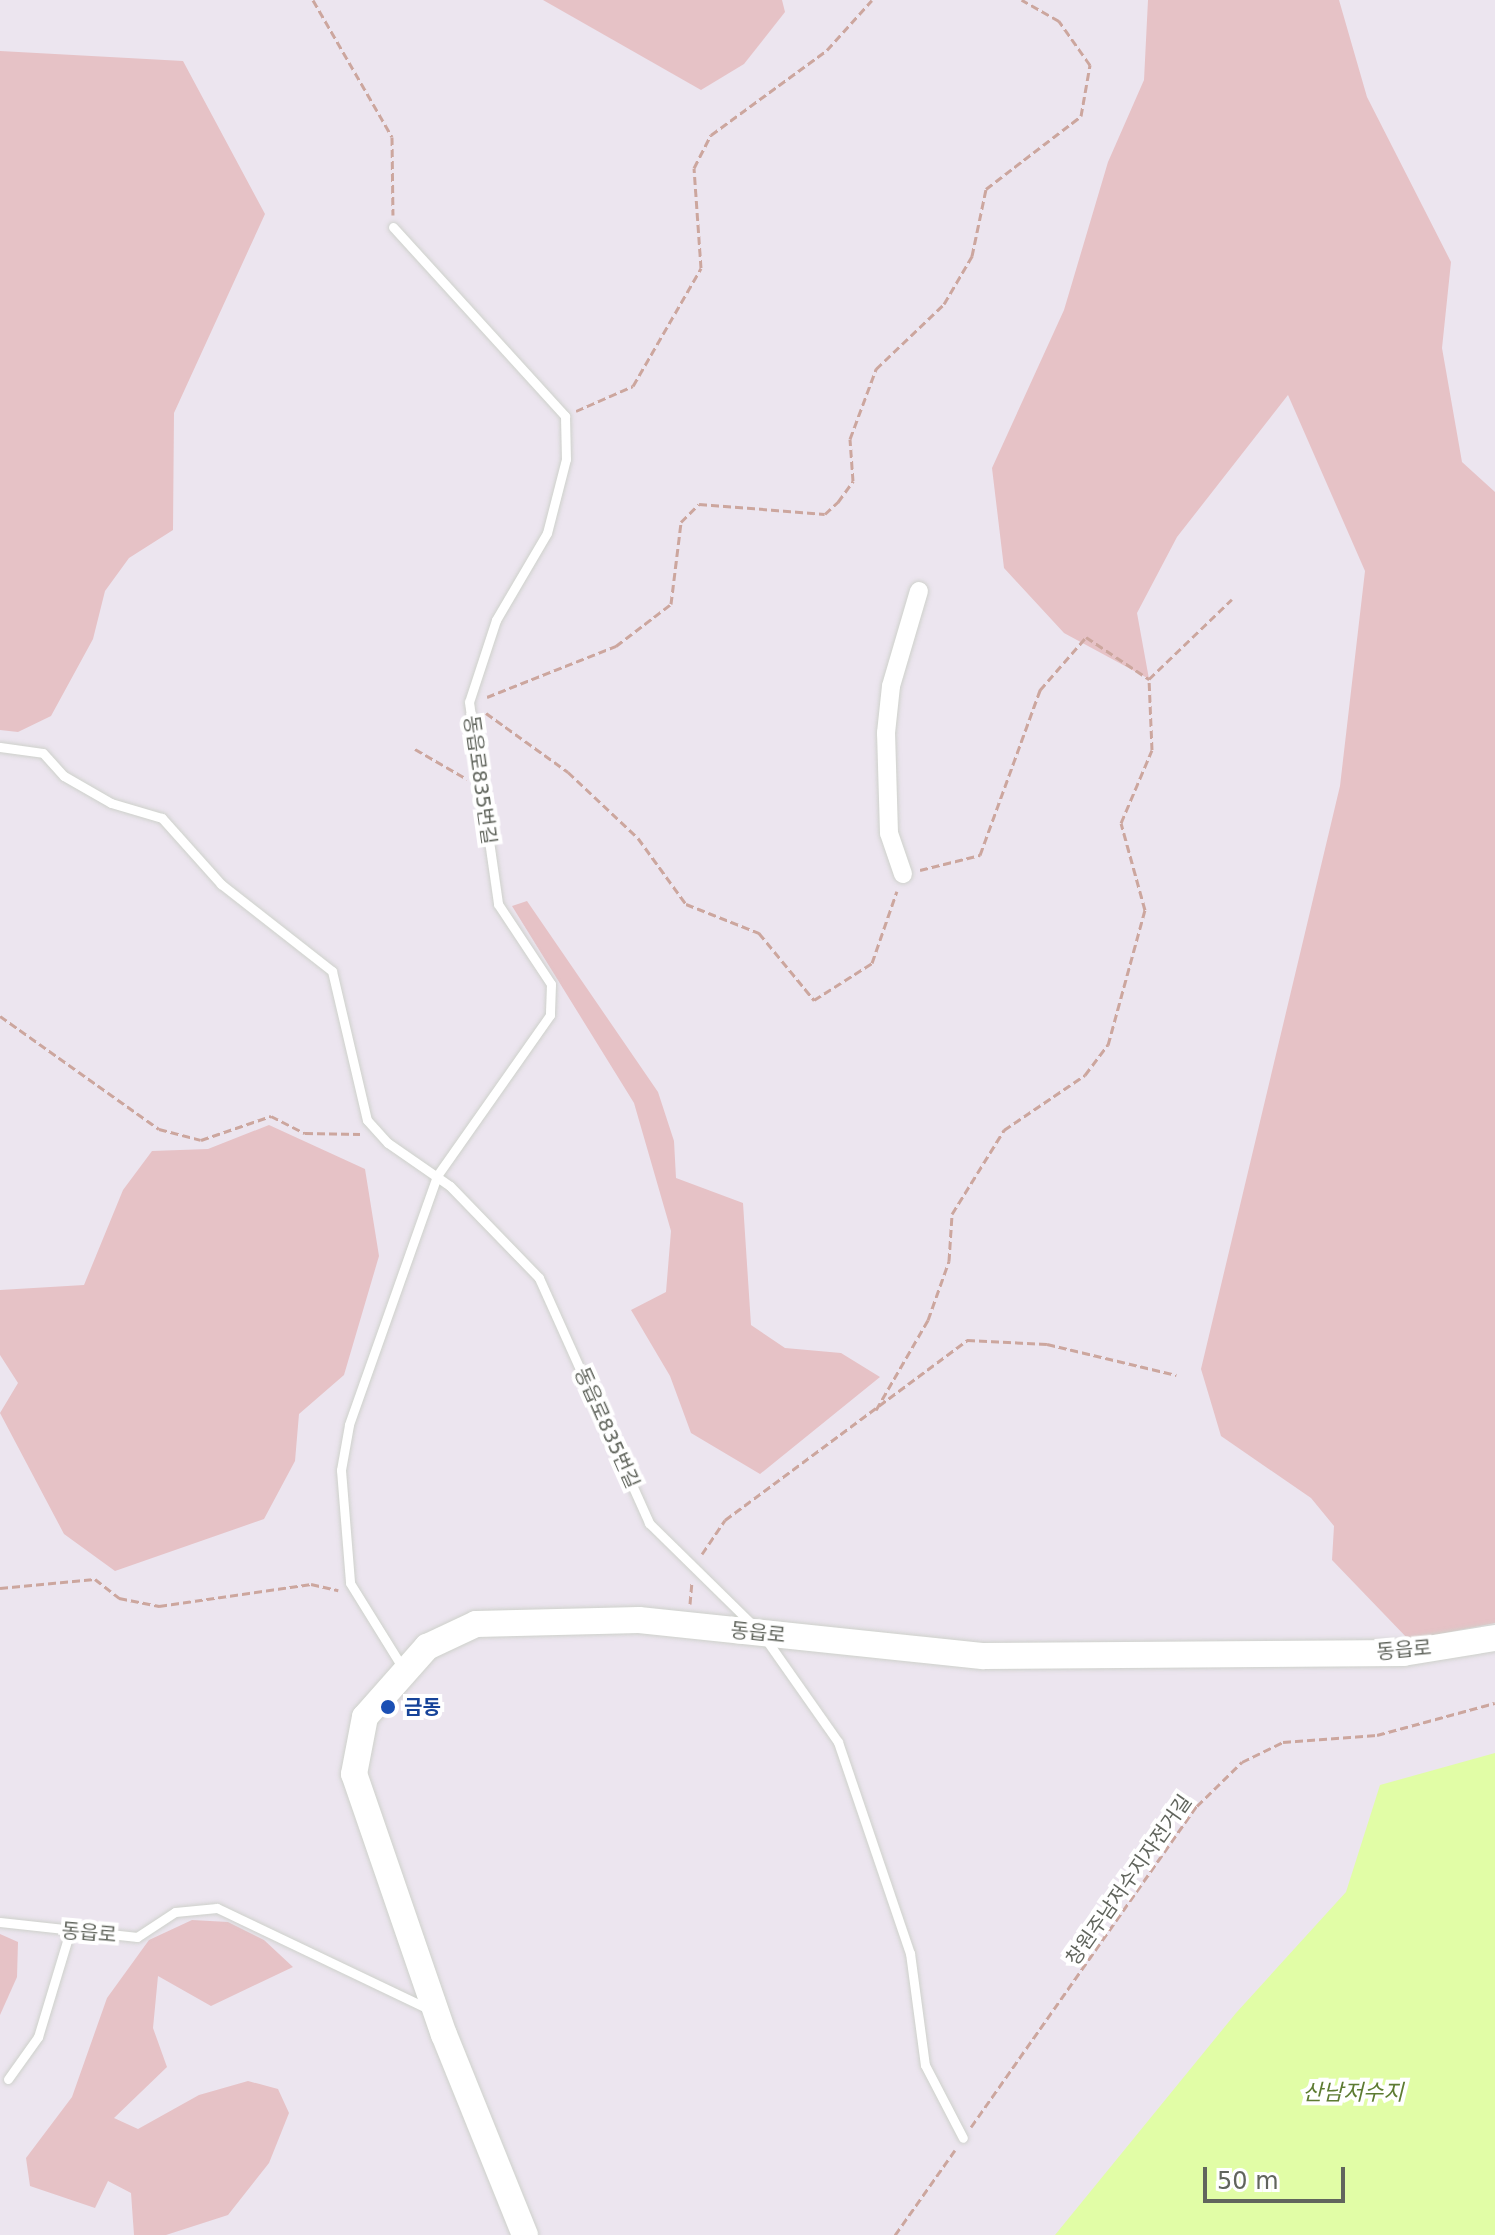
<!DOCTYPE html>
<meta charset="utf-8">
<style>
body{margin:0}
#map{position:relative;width:1495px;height:2235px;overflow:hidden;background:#ece5ef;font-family:"DejaVu Sans","Noto Sans KR",sans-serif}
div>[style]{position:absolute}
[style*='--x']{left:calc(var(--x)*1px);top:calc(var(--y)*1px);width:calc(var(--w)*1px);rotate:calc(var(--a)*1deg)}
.green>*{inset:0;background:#e6c2c6}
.water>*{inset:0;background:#e1fda6}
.path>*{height:3px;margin-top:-1.5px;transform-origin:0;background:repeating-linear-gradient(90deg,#cca69e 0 8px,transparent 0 12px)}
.roads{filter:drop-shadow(0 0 2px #ced1cb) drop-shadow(0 0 2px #ced1cb)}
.lane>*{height:9px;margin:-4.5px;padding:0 4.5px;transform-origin:4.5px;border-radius:4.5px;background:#fff}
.street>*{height:18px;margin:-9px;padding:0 9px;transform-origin:9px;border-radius:9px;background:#fff}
.secondary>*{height:26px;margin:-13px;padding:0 13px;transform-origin:13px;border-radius:13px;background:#fff}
.dots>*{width:22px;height:22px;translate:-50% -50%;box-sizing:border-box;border:4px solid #fff;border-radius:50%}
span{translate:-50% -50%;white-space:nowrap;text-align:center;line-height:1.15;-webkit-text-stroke:8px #fff;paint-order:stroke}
.street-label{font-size:20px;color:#61655d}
.transit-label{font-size:20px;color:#164399;font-weight:700}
.left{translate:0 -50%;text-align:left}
.water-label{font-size:22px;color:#5d7b32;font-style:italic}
.scale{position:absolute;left:1203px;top:2167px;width:142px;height:36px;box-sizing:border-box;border:4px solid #61655d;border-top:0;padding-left:10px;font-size:24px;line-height:28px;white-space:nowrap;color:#61655d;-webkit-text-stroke:6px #fff;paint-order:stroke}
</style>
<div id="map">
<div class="green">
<div style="clip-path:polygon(543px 0,782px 0,785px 12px,744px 64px,701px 90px)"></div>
<div style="clip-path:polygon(1148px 0,1339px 0,1367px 97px,1451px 262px,1442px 348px,1462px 462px,1495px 492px,1495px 1623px,1409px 1640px,1332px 1560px,1334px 1526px,1311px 1498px,1221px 1436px,1201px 1369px,1340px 786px,1365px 571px,1288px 395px,1177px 537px,1137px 613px,1149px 679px,1064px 633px,1004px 568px,992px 468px,1064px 310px,1108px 162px,1144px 80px)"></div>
<div style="clip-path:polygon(0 51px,183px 61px,265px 214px,174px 413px,173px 530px,129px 558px,105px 591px,93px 639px,51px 716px,18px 732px,0 730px)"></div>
<div style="clip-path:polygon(527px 901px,658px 1092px,674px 1141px,676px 1178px,743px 1203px,751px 1325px,785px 1348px,841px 1353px,880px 1377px,760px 1474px,691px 1433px,670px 1376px,631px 1310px,666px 1292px,671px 1231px,634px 1103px,512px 906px)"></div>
<div style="clip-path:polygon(269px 1125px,365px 1169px,379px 1256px,344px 1375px,299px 1414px,295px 1461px,264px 1519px,115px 1571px,64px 1534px,0 1413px,18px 1383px,0 1355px,0 1290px,84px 1285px,123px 1190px,152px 1151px,208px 1149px)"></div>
<div style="clip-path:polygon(192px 1920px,228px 1922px,264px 1940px,293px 1967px,211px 2006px,158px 1976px,153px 2028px,167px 2067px,114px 2118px,138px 2129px,199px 2095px,248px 2081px,278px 2089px,289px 2113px,269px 2163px,228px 2215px,166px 2235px,134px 2235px,131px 2193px,108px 2181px,95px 2208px,30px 2186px,26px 2158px,72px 2097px,107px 1998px,149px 1940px)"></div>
<div style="clip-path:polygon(0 1934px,18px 1942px,17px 1977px,0 2015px)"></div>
</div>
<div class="water">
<div style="clip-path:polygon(1495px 1753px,1495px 2235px,1055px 2235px,1236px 2013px,1346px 1892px,1380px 1785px)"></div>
</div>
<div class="path">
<div style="--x:313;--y:0;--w:158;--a:60"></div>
<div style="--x:392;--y:137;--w:78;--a:89.3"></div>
<div style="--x:576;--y:411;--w:62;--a:-23.7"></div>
<div style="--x:633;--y:386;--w:136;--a:-60"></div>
<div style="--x:701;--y:268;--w:100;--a:-94"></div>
<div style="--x:694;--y:168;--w:37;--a:-63"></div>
<div style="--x:711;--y:135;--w:144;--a:-36.2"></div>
<div style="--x:827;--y:50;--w:67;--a:-48"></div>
<div style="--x:487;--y:697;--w:139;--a:-21.6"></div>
<div style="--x:616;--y:646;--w:69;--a:-37.4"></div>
<div style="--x:671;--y:604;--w:83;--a:-83"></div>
<div style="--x:681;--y:522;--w:25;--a:-45"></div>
<div style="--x:699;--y:504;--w:126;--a:4.5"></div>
<div style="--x:825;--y:514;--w:18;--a:-43"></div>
<div style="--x:838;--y:502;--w:26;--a:-54"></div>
<div style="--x:853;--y:481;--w:42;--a:-94.1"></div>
<div style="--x:850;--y:439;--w:75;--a:-69.6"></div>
<div style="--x:876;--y:369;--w:94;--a:-43.7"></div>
<div style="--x:944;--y:304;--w:56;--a:-59.7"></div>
<div style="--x:972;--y:256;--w:68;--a:-78.2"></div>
<div style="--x:986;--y:189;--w:120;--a:-37.5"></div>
<div style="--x:1081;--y:116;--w:52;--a:-80"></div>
<div style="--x:1090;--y:65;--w:54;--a:-125.2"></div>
<div style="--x:1059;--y:21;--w:43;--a:-150.4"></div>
<div style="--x:486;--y:713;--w:101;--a:35.7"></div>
<div style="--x:568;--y:772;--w:96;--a:43.3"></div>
<div style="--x:638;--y:838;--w:82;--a:54"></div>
<div style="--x:686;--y:904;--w:79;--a:21.7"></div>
<div style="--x:759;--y:933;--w:87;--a:50.6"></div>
<div style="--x:814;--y:1000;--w:69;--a:-32.5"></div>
<div style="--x:872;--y:963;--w:76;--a:-70.9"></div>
<div style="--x:415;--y:749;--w:60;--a:30"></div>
<div style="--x:920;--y:870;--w:62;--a:-14"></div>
<div style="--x:980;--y:855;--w:176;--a:-70"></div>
<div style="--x:1040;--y:690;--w:70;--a:-49"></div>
<div style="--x:1086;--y:637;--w:76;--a:33.7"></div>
<div style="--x:1149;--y:679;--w:115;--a:-43.9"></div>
<div style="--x:0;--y:1016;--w:195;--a:35.4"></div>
<div style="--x:159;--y:1129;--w:43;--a:14.7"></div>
<div style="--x:201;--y:1140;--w:74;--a:-18.9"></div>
<div style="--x:271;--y:1116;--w:38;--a:27"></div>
<div style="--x:305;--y:1133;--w:55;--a:1"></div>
<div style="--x:876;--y:1410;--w:104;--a:-60"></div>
<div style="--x:928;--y:1320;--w:63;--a:-70.4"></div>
<div style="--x:949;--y:1261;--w:47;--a:-86.3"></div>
<div style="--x:952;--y:1214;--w:99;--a:-58.2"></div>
<div style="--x:1004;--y:1130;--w:98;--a:-34.2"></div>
<div style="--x:1085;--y:1075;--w:38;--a:-53"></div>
<div style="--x:1108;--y:1045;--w:140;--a:-74.7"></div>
<div style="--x:1145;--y:910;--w:90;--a:-105.4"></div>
<div style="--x:1121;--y:823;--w:79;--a:-67"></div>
<div style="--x:1152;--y:750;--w:71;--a:-92.4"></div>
<div style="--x:702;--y:1554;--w:41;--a:-55.9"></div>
<div style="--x:725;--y:1520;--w:302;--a:-36.6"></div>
<div style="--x:967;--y:1340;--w:80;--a:2.9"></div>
<div style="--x:1047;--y:1344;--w:133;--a:13.5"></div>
<div style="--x:0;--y:1588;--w:95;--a:-5.4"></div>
<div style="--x:95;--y:1579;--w:31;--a:38"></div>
<div style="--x:119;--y:1598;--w:41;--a:11.3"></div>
<div style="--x:159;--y:1606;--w:154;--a:-8.2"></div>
<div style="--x:311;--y:1584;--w:28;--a:13"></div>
<div style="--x:690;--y:1604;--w:21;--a:-85"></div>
<div style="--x:971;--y:2127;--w:393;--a:-54.9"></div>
<div style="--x:1197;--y:1806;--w:63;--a:-44.4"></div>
<div style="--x:1242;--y:1762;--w:46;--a:-26"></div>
<div style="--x:1283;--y:1742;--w:94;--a:-4.3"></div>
<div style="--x:1377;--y:1735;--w:122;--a:-15.2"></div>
<div style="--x:895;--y:2235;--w:104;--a:-54.8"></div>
</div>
<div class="roads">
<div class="lane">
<div style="--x:393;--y:227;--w:256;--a:47.7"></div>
<div style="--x:565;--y:416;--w:43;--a:88.7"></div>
<div style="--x:566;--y:459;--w:76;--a:104.4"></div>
<div style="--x:547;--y:533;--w:101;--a:120.4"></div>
<div style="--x:496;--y:620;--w:86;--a:108.2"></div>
<div style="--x:469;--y:702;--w:204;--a:81.8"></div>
<div style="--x:498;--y:904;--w:96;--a:56.5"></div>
<div style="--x:551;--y:984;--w:31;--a:92"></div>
<div style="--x:550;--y:1015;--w:197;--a:125.1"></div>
<div style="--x:437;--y:1176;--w:264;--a:109.5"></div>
<div style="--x:349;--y:1425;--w:46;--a:100.1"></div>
<div style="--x:341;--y:1470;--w:113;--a:85.4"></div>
<div style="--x:350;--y:1583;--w:102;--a:58.2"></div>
<div style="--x:0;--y:747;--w:43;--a:7.9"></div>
<div style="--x:43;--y:753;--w:31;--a:48"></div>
<div style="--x:64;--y:776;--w:54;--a:29.9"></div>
<div style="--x:111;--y:803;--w:53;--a:16.4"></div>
<div style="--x:162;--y:818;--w:89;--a:48.2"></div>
<div style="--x:221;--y:884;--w:141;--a:38.1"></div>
<div style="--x:332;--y:971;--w:153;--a:76.8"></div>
<div style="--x:367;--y:1120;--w:31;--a:48"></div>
<div style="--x:388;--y:1143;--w:75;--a:34.7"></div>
<div style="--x:450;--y:1186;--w:128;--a:45.9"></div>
<div style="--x:539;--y:1278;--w:269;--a:65.8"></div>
<div style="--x:649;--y:1523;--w:148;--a:44.5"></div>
<div style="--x:765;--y:1638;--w:127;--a:54.9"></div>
<div style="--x:838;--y:1742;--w:223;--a:71.2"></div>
<div style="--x:910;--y:1953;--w:113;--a:82.4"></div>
<div style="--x:925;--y:2065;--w:82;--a:62.5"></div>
<div style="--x:0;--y:1922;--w:138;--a:6.2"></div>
<div style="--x:137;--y:1937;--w:45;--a:-33.3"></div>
<div style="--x:175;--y:1912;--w:42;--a:-5.4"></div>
<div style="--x:217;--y:1908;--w:235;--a:25.5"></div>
<div style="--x:8;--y:2079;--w:52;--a:-54.5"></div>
<div style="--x:38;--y:2037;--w:111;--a:-73.2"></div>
</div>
<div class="street">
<div style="--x:903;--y:874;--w:43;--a:-108.9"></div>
<div style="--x:889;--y:833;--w:100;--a:-91.7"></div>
<div style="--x:886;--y:733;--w:47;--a:-83.9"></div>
<div style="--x:891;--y:686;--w:99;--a:-73.6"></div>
</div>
<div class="secondary">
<div style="--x:525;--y:2235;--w:216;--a:-112"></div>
<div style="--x:444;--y:2035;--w:276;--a:-109"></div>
<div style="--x:354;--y:1774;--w:58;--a:-79.1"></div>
<div style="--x:365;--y:1717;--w:94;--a:-48.5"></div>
<div style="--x:427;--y:1647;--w:54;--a:-25.1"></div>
<div style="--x:476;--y:1624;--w:163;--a:-1.4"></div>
<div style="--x:639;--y:1620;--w:347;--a:6"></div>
<div style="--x:984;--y:1656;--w:419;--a:-0.4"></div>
<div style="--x:1403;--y:1653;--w:93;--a:-9.3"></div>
</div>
</div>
<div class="dots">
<div style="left:388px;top:1707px;background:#1a4fb4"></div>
</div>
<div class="street-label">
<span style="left:480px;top:780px;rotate:82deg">동읍로835번길</span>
<span style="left:607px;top:1428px;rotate:66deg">동읍로835번길</span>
<span style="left:758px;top:1633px;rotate:6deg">동읍로</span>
<span style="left:1404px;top:1650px;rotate:-5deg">동읍로</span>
<span style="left:1129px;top:1880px;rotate:-55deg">창원주남저수지자전거길</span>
<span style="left:89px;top:1933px;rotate:5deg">동읍로</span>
</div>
<div class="transit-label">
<span class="left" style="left:404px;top:1707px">금동</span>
</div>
<div class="water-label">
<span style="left:1353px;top:2093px">산남저수지</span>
</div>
<div class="scale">50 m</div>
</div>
